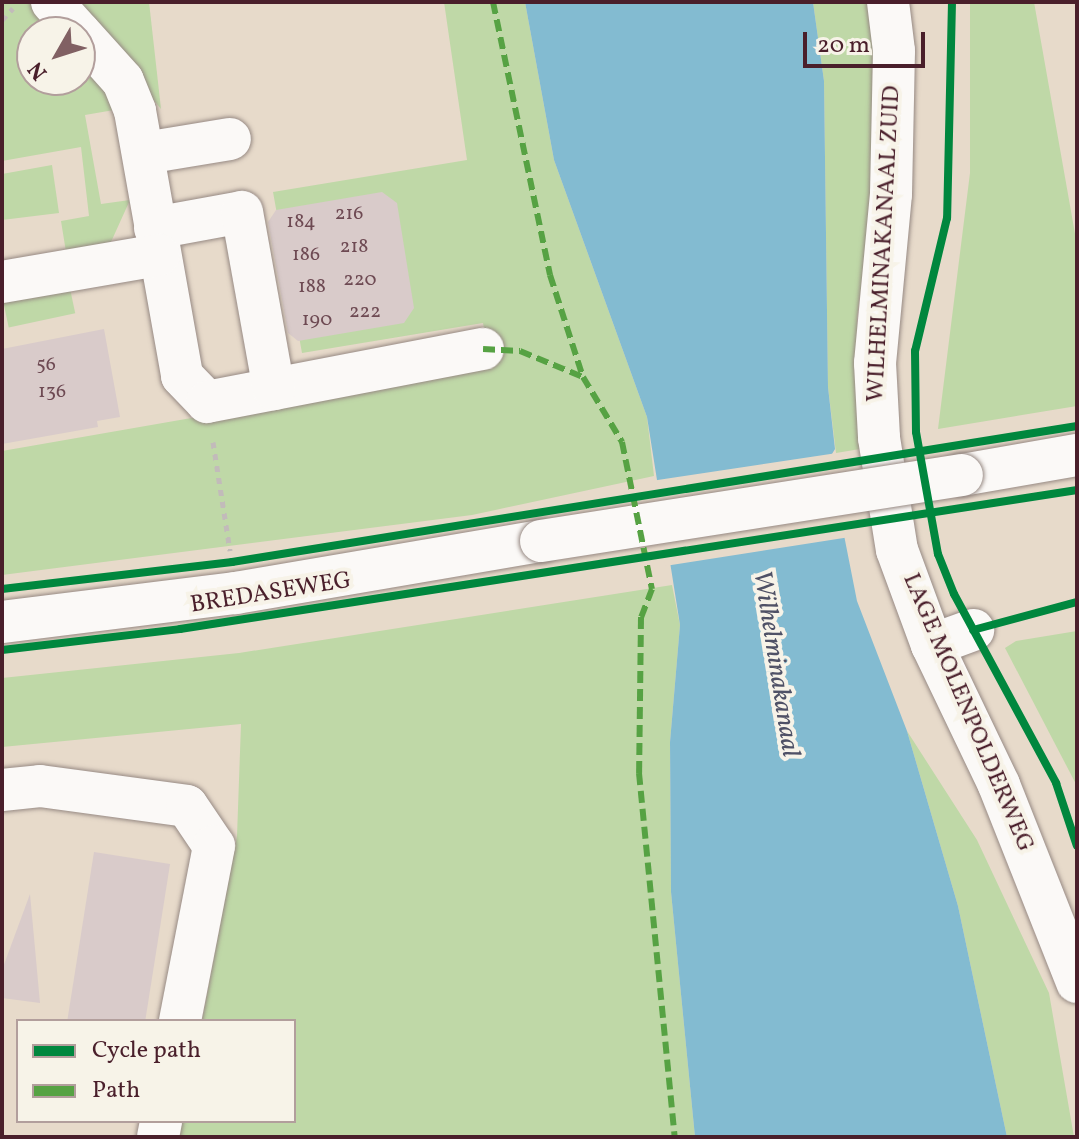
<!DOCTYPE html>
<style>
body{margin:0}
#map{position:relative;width:1079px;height:1139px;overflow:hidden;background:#e7daca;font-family:Vollkorn,serif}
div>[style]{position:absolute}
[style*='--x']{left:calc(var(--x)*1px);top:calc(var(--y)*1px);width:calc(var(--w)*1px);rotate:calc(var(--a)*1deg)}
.green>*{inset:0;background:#bfd8a7;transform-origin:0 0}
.water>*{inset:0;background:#83bbd1}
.pier>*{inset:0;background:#e7daca}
.building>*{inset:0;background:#d9cbca;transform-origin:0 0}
.path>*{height:5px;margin-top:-2.5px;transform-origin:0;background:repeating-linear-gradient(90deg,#c2bbba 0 6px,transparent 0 12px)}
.roads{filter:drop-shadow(0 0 2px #978a84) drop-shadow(0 0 2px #978a84)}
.minor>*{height:42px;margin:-21px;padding:0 21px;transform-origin:21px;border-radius:21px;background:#fbf9f7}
.bridges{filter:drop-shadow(0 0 2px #978a84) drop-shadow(0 0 2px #978a84)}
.minor-bridge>*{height:42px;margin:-21px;padding:0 21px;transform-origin:21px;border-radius:21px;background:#fbf9f7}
.quiet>*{height:6px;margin-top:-3px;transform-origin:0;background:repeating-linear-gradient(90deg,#56a243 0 12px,transparent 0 18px)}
.cycleway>*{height:8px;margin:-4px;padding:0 4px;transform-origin:4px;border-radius:4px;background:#00873e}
span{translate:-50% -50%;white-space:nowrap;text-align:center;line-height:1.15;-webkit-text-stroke:8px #f7f3e8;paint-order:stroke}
.number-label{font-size:20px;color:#6e4a53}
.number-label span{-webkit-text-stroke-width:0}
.street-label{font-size:24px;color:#4a1f2b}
.water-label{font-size:26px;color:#4f5166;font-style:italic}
.frame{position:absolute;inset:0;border:4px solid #4a1f2b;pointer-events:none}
.legend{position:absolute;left:16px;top:1019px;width:280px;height:104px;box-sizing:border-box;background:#f7f3e8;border:2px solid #b29e9c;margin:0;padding:10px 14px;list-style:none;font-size:24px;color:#4a1f2b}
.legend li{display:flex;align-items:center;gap:16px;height:40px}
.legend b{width:40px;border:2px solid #b29e9c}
.north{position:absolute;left:16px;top:16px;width:80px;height:80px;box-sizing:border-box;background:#f7f3e8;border:2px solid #b29e9c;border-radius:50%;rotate:231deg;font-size:22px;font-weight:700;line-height:32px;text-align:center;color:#4a1f2b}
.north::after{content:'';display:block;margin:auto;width:28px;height:36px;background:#816063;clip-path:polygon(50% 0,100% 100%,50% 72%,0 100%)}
.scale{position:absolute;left:803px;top:32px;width:122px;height:36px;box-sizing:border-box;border:4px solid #4a1f2b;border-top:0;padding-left:10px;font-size:24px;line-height:28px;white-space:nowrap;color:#4a1f2b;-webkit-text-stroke:6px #f7f3e8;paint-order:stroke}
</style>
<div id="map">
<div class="green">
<div style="clip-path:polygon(2px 2px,33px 2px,61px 32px,32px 32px,32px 80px,80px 80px,80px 54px,108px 87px,114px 110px,85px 115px,101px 204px,130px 200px,111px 242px,66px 252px,61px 221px,89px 216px,81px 147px,2px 161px)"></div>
<div style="clip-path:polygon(72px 2px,149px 2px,161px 109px)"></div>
<div style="clip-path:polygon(444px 2px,525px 2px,554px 160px,647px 417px,654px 476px,472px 515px,2px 575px,2px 451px,491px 366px,483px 323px,302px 353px,273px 192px,467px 160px)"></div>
<div style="clip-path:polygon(813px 2px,871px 2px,877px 79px,872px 205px,857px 318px,860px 449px,836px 453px,828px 387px,824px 81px)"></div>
<div style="clip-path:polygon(970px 2px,1034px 2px,1077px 245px,1077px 406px,938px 429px,970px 173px)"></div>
<div style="clip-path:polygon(52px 165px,59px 213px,2px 220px,2px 174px)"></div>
<div style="left:69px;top:284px;width:30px;height:68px;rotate:78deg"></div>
<div style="clip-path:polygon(672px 585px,680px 625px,670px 742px,671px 892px,695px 1137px,179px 1137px,182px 1121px,294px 1121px,294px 1021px,202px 1021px,237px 836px,241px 724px,2px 747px,2px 678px,239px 653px)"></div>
<div style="clip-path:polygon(1077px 631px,1077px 786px,1005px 648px,1016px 641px)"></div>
<div style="clip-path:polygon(907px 731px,977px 840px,1049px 993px,1074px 1137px,1007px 1137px,958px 906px)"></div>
</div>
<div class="water">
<div style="clip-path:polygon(525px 2px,813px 2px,824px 81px,828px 387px,835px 449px,829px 459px,857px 601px,907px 731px,958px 906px,1007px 1137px,695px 1137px,671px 892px,670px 742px,680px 625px,647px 417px,554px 160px)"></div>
</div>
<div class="pier">
<div style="clip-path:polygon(837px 453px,834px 459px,850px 537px,665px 566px,651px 481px)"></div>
</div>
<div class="building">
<div style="clip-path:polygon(382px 192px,397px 203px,414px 308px,404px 323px,298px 341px,288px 333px,268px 222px,276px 210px)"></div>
<div style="clip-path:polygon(104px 329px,120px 417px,97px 421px,98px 427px,2px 444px,2px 349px)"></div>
<div style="left:94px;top:852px;width:77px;height:171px;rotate:9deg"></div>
<div style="clip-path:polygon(30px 894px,40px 1003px,2px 998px,2px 970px)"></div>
</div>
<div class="path">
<div style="--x:2;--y:20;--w:16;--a:-47"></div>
<div style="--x:213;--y:442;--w:110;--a:81.1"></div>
</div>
<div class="roads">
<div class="minor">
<div style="--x:52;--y:2;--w:40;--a:48"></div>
<div style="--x:888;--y:2;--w:49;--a:83"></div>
<div style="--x:894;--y:51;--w:143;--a:91.2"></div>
<div style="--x:891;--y:194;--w:170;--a:95.4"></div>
<div style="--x:875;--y:363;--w:75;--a:86.9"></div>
<div style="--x:879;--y:438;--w:113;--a:80.9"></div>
<div style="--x:897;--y:550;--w:101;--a:69.8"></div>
<div style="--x:932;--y:645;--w:155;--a:64.4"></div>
<div style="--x:999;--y:785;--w:212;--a:68.4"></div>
<div style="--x:80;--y:33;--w:64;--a:48.1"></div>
<div style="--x:123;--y:81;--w:32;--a:68"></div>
<div style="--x:135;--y:111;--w:269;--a:79.9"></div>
<div style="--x:182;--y:376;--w:36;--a:46"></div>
<div style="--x:207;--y:402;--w:281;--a:-10.9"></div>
<div style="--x:145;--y:153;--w:86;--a:-9.4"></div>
<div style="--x:155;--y:228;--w:88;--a:-10.4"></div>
<div style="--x:242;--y:212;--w:180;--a:79.8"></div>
<div style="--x:2;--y:282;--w:159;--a:-9.8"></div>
<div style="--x:962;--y:475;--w:117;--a:-9.9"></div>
<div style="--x:2;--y:622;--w:236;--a:-7.1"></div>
<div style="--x:236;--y:593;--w:309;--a:-9.7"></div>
<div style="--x:932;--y:645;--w:44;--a:-20.1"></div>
<div style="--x:2;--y:790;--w:38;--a:-6"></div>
<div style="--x:40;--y:786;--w:148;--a:7.7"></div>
<div style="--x:187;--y:806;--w:48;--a:56"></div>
<div style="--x:214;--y:846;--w:178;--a:101"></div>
<div style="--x:158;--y:1137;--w:16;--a:-79"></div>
</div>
</div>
<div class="bridges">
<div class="minor-bridge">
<div style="--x:541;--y:541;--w:426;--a:-8.9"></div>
</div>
</div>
<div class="quiet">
<div style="--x:493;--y:2;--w:279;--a:78.2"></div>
<div style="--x:550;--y:275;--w:107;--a:72.1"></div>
<div style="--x:483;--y:349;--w:37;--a:3"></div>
<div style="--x:520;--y:351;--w:68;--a:22.4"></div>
<div style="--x:583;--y:377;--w:76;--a:59"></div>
<div style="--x:622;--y:442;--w:150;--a:78.5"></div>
<div style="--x:652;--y:589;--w:30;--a:111"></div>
<div style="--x:641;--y:617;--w:156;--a:90.7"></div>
<div style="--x:639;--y:773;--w:366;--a:84.4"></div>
</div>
<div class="cycleway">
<div style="--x:952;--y:2;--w:216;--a:91.3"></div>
<div style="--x:947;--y:218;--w:137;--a:103.5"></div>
<div style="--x:915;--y:351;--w:81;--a:89.3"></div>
<div style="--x:916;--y:432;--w:124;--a:79.8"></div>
<div style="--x:938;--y:554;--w:43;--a:68.2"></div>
<div style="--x:954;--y:594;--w:215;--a:61.6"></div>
<div style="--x:1056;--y:783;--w:66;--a:71.6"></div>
<div style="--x:2;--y:589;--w:232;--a:-6.7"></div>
<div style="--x:232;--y:562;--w:856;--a:-9.14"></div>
<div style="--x:973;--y:630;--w:108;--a:-15.1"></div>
<div style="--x:2;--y:650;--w:179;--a:-6.7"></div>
<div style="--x:180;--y:629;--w:908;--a:-8.81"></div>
</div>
<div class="number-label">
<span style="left:349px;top:214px">216</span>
<span style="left:301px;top:222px">184</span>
<span style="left:354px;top:247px">218</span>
<span style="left:306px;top:255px">186</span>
<span style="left:360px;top:280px">220</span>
<span style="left:312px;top:287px">188</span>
<span style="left:365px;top:312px">222</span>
<span style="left:317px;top:320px">190</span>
<span style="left:46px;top:365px">56</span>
<span style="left:52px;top:392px">136</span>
</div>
<div class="street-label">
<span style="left:885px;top:244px;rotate:-87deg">WILHELMINAKANAAL ZUID</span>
<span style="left:271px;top:594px;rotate:-9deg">BREDASEWEG</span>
<span style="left:967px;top:713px;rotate:67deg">LAGE MOLENPOLDERWEG</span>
</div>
<div class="water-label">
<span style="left:775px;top:664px;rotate:81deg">Wilhelminakanaal</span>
</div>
<div class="frame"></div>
<ul class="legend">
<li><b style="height:10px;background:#00873e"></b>Cycle path</li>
<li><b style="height:10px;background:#56a243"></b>Path</li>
</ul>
<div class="north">N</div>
<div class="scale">20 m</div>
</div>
